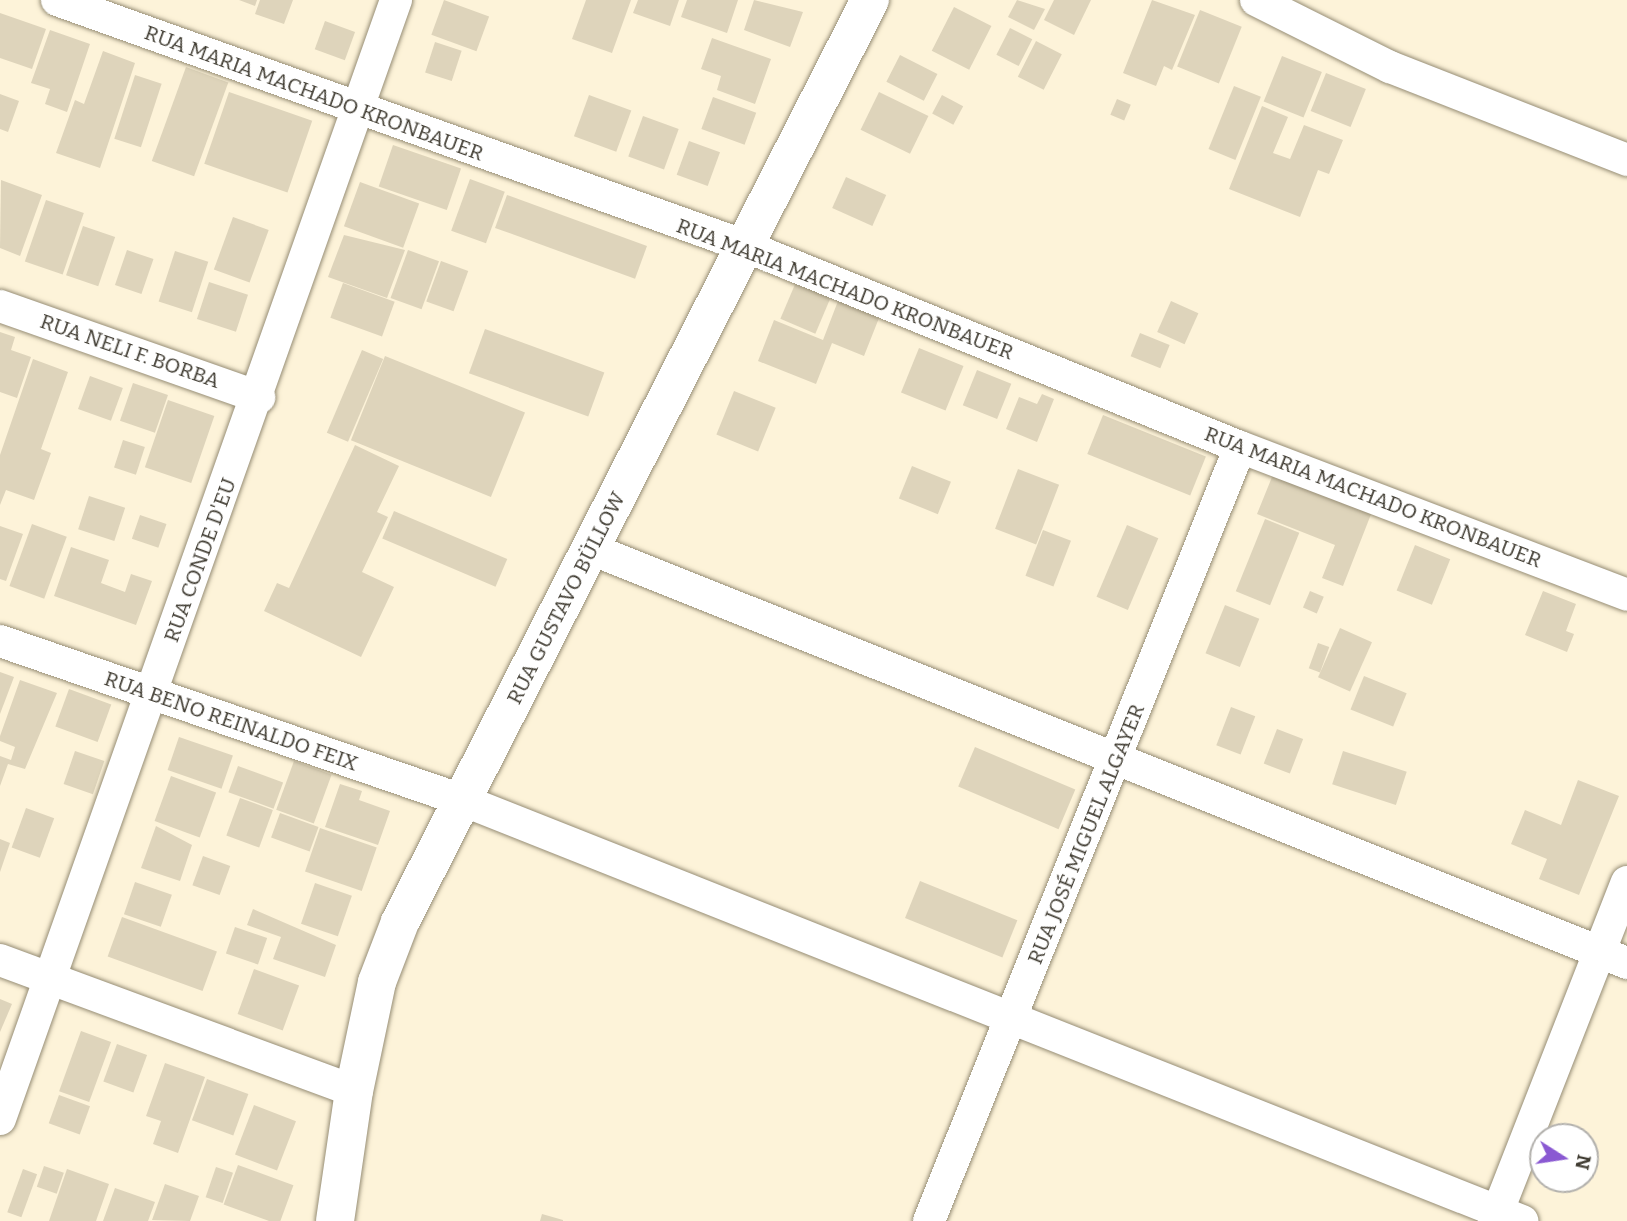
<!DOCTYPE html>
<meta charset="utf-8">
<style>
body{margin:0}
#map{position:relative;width:1627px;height:1221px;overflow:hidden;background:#fdf3d9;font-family:Bitter,serif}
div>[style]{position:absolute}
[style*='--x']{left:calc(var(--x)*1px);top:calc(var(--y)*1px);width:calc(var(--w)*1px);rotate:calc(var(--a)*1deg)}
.building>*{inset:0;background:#ded4bb;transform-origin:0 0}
.roads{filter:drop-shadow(0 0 2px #968d75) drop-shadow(0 0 2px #968d75)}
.minor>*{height:32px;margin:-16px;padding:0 16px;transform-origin:16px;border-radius:16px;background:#fff}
.major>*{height:38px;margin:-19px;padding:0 19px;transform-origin:19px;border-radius:19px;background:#fff}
span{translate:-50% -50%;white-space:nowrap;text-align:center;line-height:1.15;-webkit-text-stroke:5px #fff;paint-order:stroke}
.street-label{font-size:21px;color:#403c32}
.north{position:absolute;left:1529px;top:1123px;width:70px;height:70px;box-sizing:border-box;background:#fff;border:2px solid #b3b1ad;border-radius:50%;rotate:102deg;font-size:19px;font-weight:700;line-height:28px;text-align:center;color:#403c32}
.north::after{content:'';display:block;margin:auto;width:24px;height:32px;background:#8a59d2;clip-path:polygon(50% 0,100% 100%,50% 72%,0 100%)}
</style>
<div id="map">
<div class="building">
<div style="clip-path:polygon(239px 0,257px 0,255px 6px)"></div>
<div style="clip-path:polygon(260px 0,293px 0,284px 24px,255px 14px)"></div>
<div style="left:444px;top:0;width:48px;height:37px;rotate:20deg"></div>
<div style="clip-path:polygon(586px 0,631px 0,612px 53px,572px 39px)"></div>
<div style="clip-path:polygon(638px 0,679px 0,670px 26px,633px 13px)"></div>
<div style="clip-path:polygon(687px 0,738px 0,727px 33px,681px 17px)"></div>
<div style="clip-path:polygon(754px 0,803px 12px,790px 47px,744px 30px)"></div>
<div style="clip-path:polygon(1017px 0,1045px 9px,1034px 30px,1008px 17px)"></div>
<div style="clip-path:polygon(1054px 0,1091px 0,1074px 35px,1044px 20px)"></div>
<div style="clip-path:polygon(1152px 0,1195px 15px,1172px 70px,1164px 66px,1156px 86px,1123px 73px)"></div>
<div style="left:954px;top:7px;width:42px;height:49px;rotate:27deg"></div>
<div style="left:1200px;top:10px;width:45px;height:61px;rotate:22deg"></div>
<div style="clip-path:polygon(0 13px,46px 29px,32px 69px,0 58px)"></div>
<div style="left:325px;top:21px;width:32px;height:30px;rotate:20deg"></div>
<div style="left:1010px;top:28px;width:25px;height:30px;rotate:27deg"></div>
<div style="clip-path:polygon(50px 30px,90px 44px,67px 112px,45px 104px,50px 89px,31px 83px)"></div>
<div style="clip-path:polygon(712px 38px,771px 59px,755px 104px,717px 90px,721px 76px,701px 69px)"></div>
<div style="left:1036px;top:41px;width:29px;height:40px;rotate:27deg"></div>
<div style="left:435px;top:42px;width:28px;height:32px;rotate:18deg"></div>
<div style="clip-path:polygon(103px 51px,135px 63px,100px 168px,56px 153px,75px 100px,84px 104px)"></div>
<div style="left:900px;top:55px;width:42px;height:30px;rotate:27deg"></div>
<div style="left:1282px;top:56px;width:43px;height:49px;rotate:22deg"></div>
<div style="left:186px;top:67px;width:45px;height:100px;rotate:20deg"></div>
<div style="left:1326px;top:73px;width:43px;height:41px;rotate:22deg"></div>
<div style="left:135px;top:75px;width:28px;height:67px;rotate:18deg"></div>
<div style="left:1234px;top:86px;width:29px;height:68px;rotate:22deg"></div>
<div style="left:229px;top:92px;width:88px;height:76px;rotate:19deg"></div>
<div style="left:879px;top:92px;width:55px;height:42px;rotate:26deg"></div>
<div style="clip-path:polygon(0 94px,19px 101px,8px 132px,0 129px)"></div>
<div style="left:589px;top:95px;width:45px;height:44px;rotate:20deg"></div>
<div style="left:942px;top:95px;width:24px;height:21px;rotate:28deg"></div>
<div style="left:713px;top:97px;width:46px;height:34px;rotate:20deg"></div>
<div style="left:1117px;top:99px;width:15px;height:17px;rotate:23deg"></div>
<div style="clip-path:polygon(1262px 106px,1288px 117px,1273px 153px,1290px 159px,1304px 125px,1343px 140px,1329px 174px,1318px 170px,1300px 217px,1229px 189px)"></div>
<div style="left:643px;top:116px;width:38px;height:43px;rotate:20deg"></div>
<div style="left:689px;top:141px;width:33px;height:36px;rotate:20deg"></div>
<div style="left:393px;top:145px;width:72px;height:44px;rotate:19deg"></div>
<div style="left:846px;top:177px;width:44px;height:34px;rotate:24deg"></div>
<div style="left:470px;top:179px;width:37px;height:55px;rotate:20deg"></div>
<div style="clip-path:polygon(1px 180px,42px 195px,20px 256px,0 248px)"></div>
<div style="left:360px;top:182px;width:63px;height:47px;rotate:20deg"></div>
<div style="left:507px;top:195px;width:149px;height:35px;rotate:20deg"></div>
<div style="left:46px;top:200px;width:40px;height:65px;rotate:19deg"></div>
<div style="left:233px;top:217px;width:38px;height:56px;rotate:20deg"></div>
<div style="left:83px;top:226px;width:34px;height:52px;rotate:19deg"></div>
<div style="clip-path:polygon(344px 235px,405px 250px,387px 298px,328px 277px)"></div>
<div style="left:127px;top:250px;width:28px;height:37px;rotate:19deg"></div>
<div style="left:408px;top:250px;width:33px;height:51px;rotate:20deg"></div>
<div style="left:175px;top:251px;width:35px;height:53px;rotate:18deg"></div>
<div style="left:441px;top:261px;width:29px;height:43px;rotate:20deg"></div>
<div style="left:209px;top:282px;width:41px;height:39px;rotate:18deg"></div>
<div style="left:796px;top:282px;width:38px;height:40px;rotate:23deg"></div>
<div style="left:343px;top:283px;width:55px;height:37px;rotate:20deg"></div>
<div style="clip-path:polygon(838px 301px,879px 318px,864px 356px,832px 343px,816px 384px,758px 361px,774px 320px,823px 340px)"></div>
<div style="left:1171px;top:301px;width:30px;height:34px;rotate:24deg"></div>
<div style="left:485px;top:329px;width:127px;height:47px;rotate:20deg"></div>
<div style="clip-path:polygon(0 332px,15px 337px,11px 350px,31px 357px,17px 398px,0 392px)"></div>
<div style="left:1140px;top:333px;width:32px;height:25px;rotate:22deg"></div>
<div style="left:919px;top:348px;width:48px;height:48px;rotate:22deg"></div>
<div style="left:362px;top:350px;width:23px;height:90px;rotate:23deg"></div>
<div style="left:385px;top:356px;width:151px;height:91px;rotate:22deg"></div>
<div style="clip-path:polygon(33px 359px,68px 372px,41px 449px,51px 453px,34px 500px,6px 490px,0 505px,0 455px)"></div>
<div style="left:977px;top:370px;width:37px;height:38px;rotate:22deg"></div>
<div style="left:90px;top:376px;width:35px;height:35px;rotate:20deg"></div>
<div style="left:133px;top:383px;width:37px;height:40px;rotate:19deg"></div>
<div style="left:734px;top:391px;width:45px;height:47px;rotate:22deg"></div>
<div style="clip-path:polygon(1042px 394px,1054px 399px,1037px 442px,1006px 429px,1019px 397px,1037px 404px)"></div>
<div style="left:168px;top:400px;width:49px;height:71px;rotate:19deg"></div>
<div style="left:1103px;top:415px;width:111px;height:42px;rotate:22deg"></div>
<div style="left:123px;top:440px;width:23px;height:29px;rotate:18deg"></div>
<div style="clip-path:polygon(355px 445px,399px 466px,377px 512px,388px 517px,362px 572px,394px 587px,361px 657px,264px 611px,277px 583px,289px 588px)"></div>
<div style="left:912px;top:466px;width:42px;height:35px;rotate:22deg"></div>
<div style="left:1018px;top:469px;width:44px;height:64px;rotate:21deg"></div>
<div style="clip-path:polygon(1274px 472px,1375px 504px,1343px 586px,1322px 578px,1335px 545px,1257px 514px)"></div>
<div style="left:89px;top:496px;width:38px;height:35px;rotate:18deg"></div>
<div style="left:394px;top:511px;width:123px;height:30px;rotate:23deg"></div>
<div style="left:140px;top:515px;width:28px;height:25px;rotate:19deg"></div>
<div style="left:1265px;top:519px;width:37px;height:78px;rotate:22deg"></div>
<div style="left:32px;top:524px;width:37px;height:66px;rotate:20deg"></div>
<div style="left:1127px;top:525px;width:34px;height:78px;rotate:23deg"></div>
<div style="clip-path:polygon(0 526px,23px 534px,6px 581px,0 579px)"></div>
<div style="left:1043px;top:530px;width:30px;height:49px;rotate:21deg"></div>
<div style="left:1415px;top:545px;width:38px;height:49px;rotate:22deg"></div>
<div style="clip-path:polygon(71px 547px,109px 560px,101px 583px,125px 592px,131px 574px,152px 581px,136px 625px,54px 596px)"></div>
<div style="left:1310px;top:591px;width:15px;height:18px;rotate:23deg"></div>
<div style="clip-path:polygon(1543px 591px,1576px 604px,1566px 631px,1574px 634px,1567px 652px,1525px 635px)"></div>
<div style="left:1225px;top:605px;width:37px;height:52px;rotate:22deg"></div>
<div style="left:1340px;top:628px;width:35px;height:54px;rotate:24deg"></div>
<div style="left:1318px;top:643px;width:12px;height:27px;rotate:20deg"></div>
<div style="clip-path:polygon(0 672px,14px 677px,0 714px)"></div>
<div style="left:1364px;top:676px;width:46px;height:36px;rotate:22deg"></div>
<div style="clip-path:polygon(20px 680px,57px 693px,25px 769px,8px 764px,0 786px,0 756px,11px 760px,15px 747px,0 741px,0 736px)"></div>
<div style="left:69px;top:689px;width:45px;height:40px;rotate:20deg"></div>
<div style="left:1231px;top:707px;width:26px;height:41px;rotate:21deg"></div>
<div style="left:1277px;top:729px;width:28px;height:37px;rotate:21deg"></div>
<div style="left:179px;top:737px;width:57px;height:35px;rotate:19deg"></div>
<div style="left:975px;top:747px;width:109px;height:43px;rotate:23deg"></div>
<div style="left:75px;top:751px;width:31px;height:35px;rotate:19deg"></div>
<div style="left:1343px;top:751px;width:67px;height:35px;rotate:18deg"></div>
<div style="left:294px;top:761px;width:40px;height:52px;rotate:20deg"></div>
<div style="left:238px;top:766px;width:48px;height:28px;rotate:20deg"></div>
<div style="left:171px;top:776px;width:48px;height:48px;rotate:20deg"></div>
<div style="clip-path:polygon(1578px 780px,1619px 796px,1579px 895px,1539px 879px,1547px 859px,1511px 844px,1525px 810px,1561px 825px)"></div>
<div style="clip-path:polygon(340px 784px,362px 791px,359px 800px,390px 811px,378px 845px,325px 827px)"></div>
<div style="left:240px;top:798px;width:35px;height:40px;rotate:20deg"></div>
<div style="left:26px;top:808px;width:30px;height:42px;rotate:20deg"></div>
<div style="left:280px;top:813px;width:41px;height:26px;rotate:20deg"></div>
<div style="clip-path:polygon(156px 826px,192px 845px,180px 881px,141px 868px)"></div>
<div style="left:320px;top:828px;width:60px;height:46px;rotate:19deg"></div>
<div style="clip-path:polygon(0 839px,10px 843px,0 872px)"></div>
<div style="left:203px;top:856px;width:29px;height:31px;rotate:20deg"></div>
<div style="left:920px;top:881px;width:105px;height:40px;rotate:22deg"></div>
<div style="left:135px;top:882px;width:39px;height:34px;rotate:19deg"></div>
<div style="left:315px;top:883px;width:39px;height:43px;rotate:19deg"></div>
<div style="clip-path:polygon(253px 909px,336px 945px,325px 977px,273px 959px,281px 937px,247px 925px)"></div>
<div style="left:122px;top:917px;width:101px;height:42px;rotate:20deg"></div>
<div style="left:235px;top:927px;width:34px;height:28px;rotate:19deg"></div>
<div style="left:254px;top:969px;width:48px;height:48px;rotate:20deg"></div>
<div style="clip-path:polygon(0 999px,12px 1004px,0 1032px)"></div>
<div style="left:81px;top:1031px;width:32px;height:64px;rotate:20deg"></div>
<div style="left:117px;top:1044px;width:32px;height:40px;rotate:20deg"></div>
<div style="clip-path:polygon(165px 1063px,205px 1077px,178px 1153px,153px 1144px,161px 1121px,146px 1116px)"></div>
<div style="left:207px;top:1079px;width:44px;height:44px;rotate:20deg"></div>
<div style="left:59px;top:1095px;width:33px;height:30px;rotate:20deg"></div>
<div style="left:254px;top:1105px;width:45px;height:53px;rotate:21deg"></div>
<div style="left:238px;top:1165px;width:59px;height:42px;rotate:20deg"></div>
<div style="left:44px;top:1166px;width:21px;height:22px;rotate:19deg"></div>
<div style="left:216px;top:1167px;width:18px;height:32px;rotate:19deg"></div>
<div style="left:23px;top:1169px;width:15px;height:46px;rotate:20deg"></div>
<div style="clip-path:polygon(67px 1169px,109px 1184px,96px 1221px,49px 1221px)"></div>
<div style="clip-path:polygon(165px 1184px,199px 1196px,190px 1221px,152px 1220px)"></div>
<div style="clip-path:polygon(115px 1188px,155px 1202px,148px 1221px,103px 1221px)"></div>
<div style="clip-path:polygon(542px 1214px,563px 1220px,563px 1221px,540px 1221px)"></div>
</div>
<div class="roads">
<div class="minor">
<div style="--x:57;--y:0;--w:731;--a:19.67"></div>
<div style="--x:745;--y:246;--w:534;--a:22.1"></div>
<div style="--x:1240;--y:447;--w:414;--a:20.9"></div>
<div style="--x:1256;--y:0;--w:150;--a:26.6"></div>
<div style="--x:1390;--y:67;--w:255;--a:21.4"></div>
<div style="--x:0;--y:306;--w:275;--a:19.4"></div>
<div style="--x:591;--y:549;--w:1116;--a:21.78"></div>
<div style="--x:0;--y:641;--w:489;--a:19"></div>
<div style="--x:462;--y:800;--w:1141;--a:21.66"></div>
<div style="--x:0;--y:960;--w:377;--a:20.3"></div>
<div style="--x:0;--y:1119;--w:1187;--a:-70.51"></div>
<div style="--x:929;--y:1221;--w:834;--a:-68.11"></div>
<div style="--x:1494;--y:1221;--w:364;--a:-68.6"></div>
</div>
<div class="major">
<div style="--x:335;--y:1221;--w:131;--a:-81.7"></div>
<div style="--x:354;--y:1091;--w:111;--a:-78.1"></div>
<div style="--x:377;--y:982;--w:64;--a:-69"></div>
<div style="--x:400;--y:922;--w:1035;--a:-62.99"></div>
</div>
</div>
<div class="street-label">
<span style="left:314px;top:93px;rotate:20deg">RUA MARIA MACHADO KRONBAUER</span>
<span style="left:845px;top:289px;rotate:21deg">RUA MARIA MACHADO KRONBAUER</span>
<span style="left:130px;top:351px;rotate:19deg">RUA NELI F. BORBA</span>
<span style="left:1373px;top:497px;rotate:21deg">RUA MARIA MACHADO KRONBAUER</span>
<span style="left:200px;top:560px;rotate:-70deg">RUA CONDE D'EU</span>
<span style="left:566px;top:598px;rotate:-63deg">RUA GUSTAVO BÜLLOW</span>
<span style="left:231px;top:721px;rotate:19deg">RUA BENO REINALDO FEIX</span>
<span style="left:1086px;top:834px;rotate:-68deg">RUA JOSÉ MIGUEL ALGAYER</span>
</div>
<div class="north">N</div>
</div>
